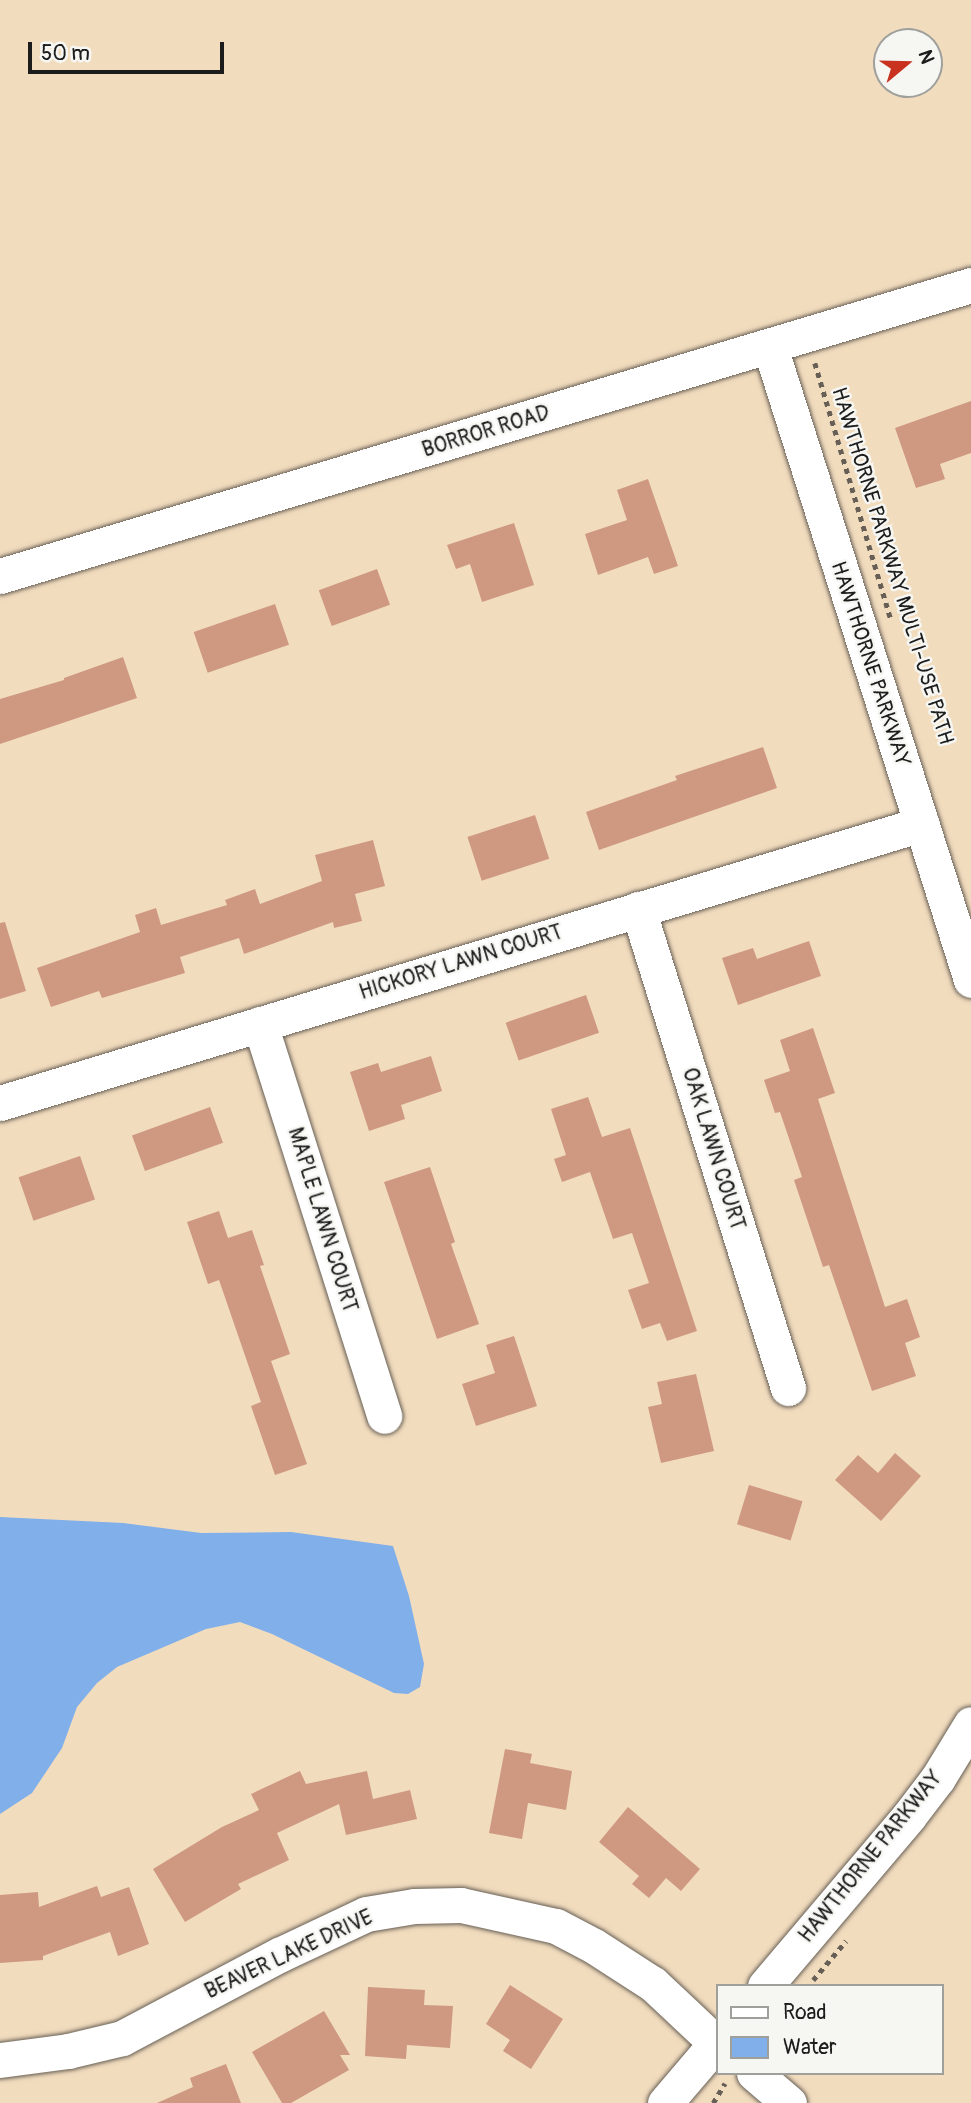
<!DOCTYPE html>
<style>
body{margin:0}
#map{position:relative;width:971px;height:2103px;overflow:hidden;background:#f2dcbe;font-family:Pangolin,sans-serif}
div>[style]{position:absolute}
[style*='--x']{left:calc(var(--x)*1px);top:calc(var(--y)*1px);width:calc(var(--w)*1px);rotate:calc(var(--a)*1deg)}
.water>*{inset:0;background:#80afea}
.building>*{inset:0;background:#ce9980;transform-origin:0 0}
.path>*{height:4.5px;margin-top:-2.25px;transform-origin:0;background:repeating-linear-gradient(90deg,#675f55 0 5px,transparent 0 10px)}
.roads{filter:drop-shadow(0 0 2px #675f55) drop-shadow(0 0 2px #675f55)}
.minor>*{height:35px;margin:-17.5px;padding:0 17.5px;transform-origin:17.5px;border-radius:17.5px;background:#fff}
span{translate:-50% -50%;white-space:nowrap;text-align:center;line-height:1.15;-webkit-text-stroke:5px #f6f6f2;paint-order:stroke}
.street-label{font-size:21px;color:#1c1c1c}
.legend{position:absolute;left:716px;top:1984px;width:228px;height:91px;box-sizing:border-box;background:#f6f6f2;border:2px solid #9f9f9c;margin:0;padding:9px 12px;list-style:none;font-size:21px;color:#1c1c1c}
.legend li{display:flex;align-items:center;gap:14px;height:35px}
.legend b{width:35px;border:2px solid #9f9f9c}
.north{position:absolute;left:873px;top:28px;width:70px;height:70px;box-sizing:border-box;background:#f6f6f2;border:2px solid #9f9f9c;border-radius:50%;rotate:71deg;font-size:19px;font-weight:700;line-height:28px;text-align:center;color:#1c1c1c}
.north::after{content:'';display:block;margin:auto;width:24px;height:32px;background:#c8321e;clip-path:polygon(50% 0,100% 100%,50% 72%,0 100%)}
.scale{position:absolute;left:28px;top:42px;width:196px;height:32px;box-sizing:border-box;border:4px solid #1c1c1c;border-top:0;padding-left:9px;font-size:21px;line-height:24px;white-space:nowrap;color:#1c1c1c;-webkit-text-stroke:5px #f6f6f2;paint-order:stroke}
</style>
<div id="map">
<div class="water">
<div style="clip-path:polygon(0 1517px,123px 1523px,201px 1533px,291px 1532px,393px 1546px,409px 1596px,424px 1664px,420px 1687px,408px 1694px,394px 1693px,272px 1634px,240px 1622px,206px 1629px,117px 1667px,97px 1683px,77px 1707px,62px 1748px,32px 1793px,0 1814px)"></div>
</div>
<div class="building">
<div style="clip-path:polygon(971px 401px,971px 453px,940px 464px,945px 479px,916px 488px,895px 428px)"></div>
<div style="clip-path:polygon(648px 479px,678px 566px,654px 574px,648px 557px,598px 575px,585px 534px,627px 520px,617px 490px)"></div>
<div style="clip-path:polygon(514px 523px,534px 585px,482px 602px,470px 564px,456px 569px,447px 545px)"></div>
<div style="left:377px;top:569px;width:38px;height:62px;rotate:70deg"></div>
<div style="left:275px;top:604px;width:43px;height:86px;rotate:71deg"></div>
<div style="clip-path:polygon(123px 657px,137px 698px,0 744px,0 699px,64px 680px,64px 678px)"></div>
<div style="clip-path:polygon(763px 747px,777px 788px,599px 850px,586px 812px,677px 780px,675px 776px)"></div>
<div style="left:535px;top:815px;width:46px;height:71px;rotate:72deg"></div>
<div style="clip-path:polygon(373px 840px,385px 886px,355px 894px,362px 921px,334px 928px,333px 922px,244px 954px,239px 938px,180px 957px,185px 973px,102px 998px,99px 991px,51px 1007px,37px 968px,140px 932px,135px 915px,156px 908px,161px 925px,227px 905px,225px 900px,255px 889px,260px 904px,322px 881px,315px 855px)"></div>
<div style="clip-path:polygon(5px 922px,26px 991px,0 999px,0 923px)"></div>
<div style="clip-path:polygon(809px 941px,821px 976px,738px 1005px,722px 958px,753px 948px,757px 959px)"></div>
<div style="left:586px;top:995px;width:40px;height:85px;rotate:71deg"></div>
<div style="clip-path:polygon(813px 1028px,835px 1093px,818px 1099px,885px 1307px,907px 1299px,920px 1337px,905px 1343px,916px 1376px,872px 1391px,829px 1265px,823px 1267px,794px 1180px,802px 1177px,780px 1112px,775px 1113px,764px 1080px,790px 1071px,780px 1040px)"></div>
<div style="clip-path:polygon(431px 1056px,442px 1091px,401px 1105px,405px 1119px,369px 1131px,350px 1072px,378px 1063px,381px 1072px)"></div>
<div style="clip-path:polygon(588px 1097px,602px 1137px,630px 1128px,697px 1331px,667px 1341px,660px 1323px,642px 1329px,628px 1290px,649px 1283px,632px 1233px,613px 1239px,590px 1172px,562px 1182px,554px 1159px,566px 1155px,551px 1109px)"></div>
<div style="left:210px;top:1107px;width:38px;height:83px;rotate:70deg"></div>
<div style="left:80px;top:1156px;width:46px;height:65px;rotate:71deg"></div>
<div style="clip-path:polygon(430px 1167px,455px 1242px,451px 1244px,479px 1324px,437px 1339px,384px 1182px)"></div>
<div style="clip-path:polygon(219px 1211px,228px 1238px,252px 1230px,264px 1265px,260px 1266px,290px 1354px,271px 1361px,307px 1464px,275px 1475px,251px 1406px,261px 1402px,219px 1280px,208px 1284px,187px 1222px)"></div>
<div style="clip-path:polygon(514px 1336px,537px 1406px,476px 1426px,462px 1384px,495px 1373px,486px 1345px)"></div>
<div style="clip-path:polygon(696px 1374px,714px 1451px,661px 1463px,648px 1407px,662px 1404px,657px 1382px)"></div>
<div style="clip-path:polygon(895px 1453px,921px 1476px,881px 1521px,835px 1480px,858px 1455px,878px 1473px)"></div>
<div style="left:749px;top:1485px;width:56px;height:41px;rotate:17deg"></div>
<div style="clip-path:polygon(505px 1749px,532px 1754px,530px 1763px,572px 1771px,566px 1810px,528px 1803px,522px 1839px,489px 1833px)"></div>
<div style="clip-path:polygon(300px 1771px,306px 1784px,367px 1771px,373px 1799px,410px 1790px,417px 1819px,346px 1835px,339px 1804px,277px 1833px,289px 1860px,238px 1884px,241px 1889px,185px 1922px,153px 1869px,222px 1827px,259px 1810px,251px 1794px)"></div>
<div style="clip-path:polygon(628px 1807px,700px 1869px,681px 1891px,666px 1878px,649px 1898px,632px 1884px,639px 1876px,599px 1842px)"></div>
<div style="clip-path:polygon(97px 1886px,101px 1897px,129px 1887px,149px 1944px,118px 1956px,110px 1932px,43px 1956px,43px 1960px,0 1963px,0 1895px,38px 1892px,39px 1907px)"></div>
<div style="clip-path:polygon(510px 1985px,563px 2019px,531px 2069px,503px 2051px,510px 2040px,486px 2024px)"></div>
<div style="clip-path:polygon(368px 1987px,425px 1990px,424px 2005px,453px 2006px,450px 2048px,407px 2045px,406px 2059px,365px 2056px)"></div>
<div style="clip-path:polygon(324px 2011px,350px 2055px,340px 2055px,349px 2070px,291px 2103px,282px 2103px,252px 2052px)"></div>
<div style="clip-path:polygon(226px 2064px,241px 2103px,157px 2103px,193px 2087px,190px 2078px)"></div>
</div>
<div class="path">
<div style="--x:815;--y:363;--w:268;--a:73.5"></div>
<div style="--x:813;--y:1980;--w:51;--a:-49.8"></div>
<div style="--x:713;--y:2103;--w:23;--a:-59"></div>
</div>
<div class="roads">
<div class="minor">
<div style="--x:770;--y:347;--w:664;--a:72.38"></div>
<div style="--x:0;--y:576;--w:1014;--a:-16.68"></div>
<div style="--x:638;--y:909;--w:502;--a:72.61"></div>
<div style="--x:260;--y:1024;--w:411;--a:72.4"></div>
<div style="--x:0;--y:1103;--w:963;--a:-16.84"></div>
<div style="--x:765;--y:1986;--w:223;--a:-49.7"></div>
<div style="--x:909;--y:1816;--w:48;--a:-52.7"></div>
<div style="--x:938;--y:1778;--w:63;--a:-58.6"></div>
<div style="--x:0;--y:2060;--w:69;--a:-7.5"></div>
<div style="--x:68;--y:2051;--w:56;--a:-13.5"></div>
<div style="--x:122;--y:2038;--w:178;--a:-27.9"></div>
<div style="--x:279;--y:1955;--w:96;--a:-25.2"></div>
<div style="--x:366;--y:1914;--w:49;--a:-9.5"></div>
<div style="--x:414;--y:1906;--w:47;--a:-1.2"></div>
<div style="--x:461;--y:1905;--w:97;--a:12.5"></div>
<div style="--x:556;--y:1926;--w:43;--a:27.8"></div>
<div style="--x:594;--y:1946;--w:70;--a:32.8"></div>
<div style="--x:653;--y:1984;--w:88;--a:43.2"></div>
<div style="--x:754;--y:2073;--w:46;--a:40.6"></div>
<div style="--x:665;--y:2103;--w:80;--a:-49.6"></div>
</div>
</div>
<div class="street-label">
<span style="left:486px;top:432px;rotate:-17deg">BORROR ROAD</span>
<span style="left:892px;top:566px;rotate:73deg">HAWTHORNE PARKWAY MULTI-USE PATH</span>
<span style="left:870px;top:664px;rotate:72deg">HAWTHORNE PARKWAY</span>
<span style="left:461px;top:963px;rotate:-17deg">HICKORY LAWN COURT</span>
<span style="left:713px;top:1149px;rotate:73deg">OAK LAWN COURT</span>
<span style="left:322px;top:1220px;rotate:73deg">MAPLE LAWN COURT</span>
<span style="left:871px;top:1857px;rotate:-51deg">HAWTHORNE PARKWAY</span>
<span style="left:289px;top:1955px;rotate:-25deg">BEAVER LAKE DRIVE</span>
</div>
<ul class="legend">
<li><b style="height:9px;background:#fff"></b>Road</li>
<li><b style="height:19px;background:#80afea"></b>Water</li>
</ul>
<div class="north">N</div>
<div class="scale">50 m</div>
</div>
